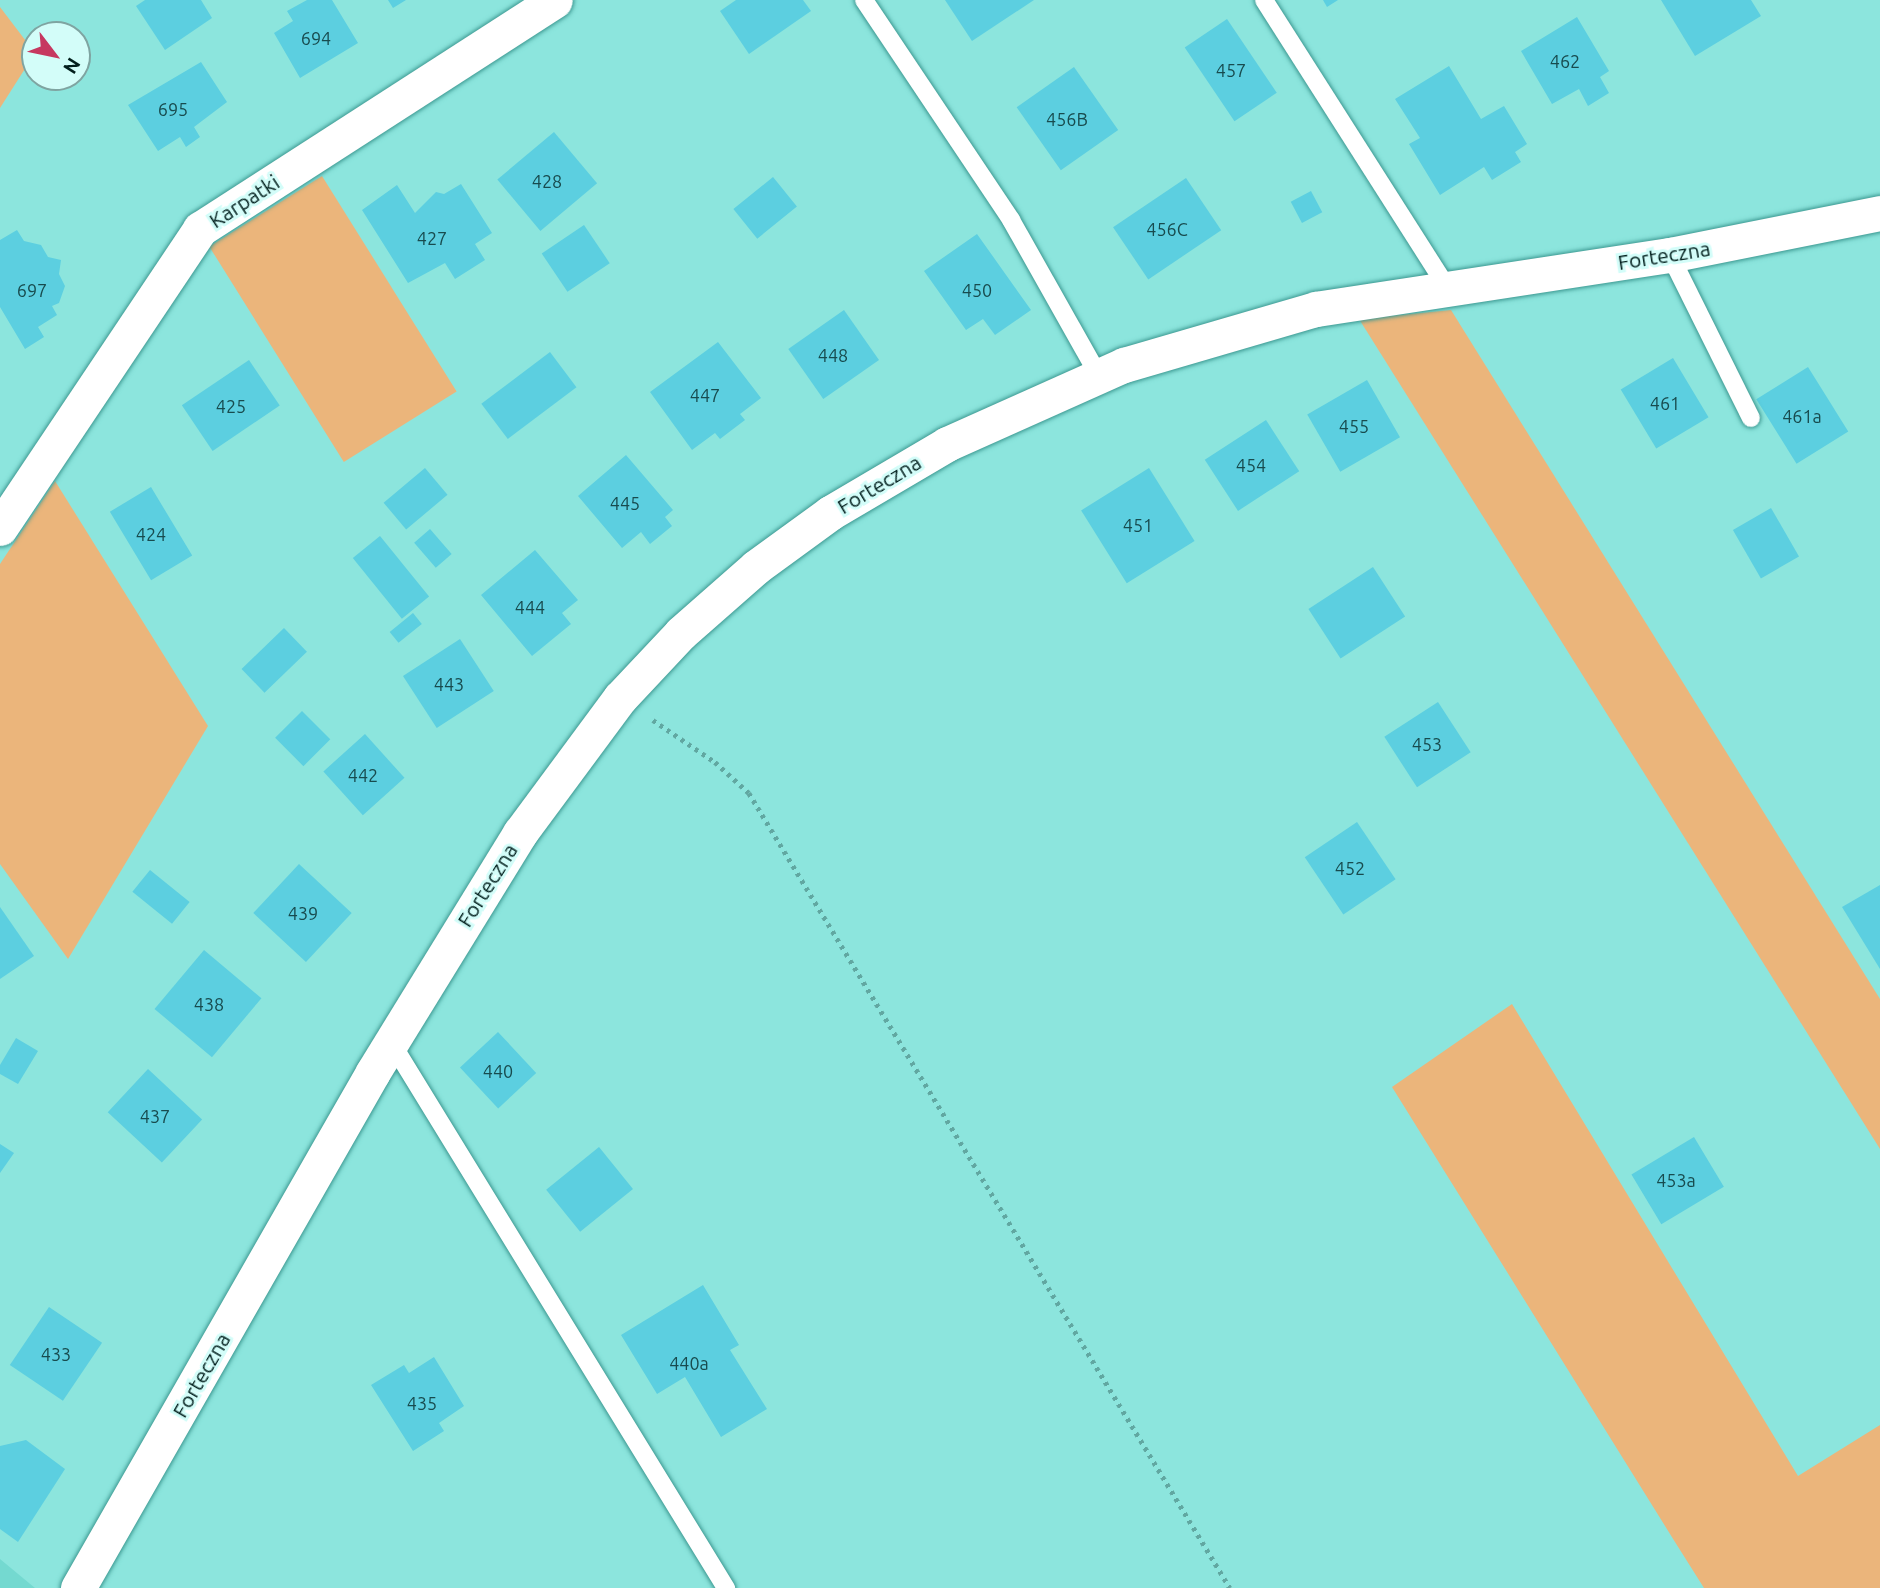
<!DOCTYPE html>
<style>
body{margin:0}
#map{position:relative;width:1880px;height:1588px;overflow:hidden;background:#8ce5dd;font-family:Ubuntu,sans-serif}
div>[style]{position:absolute}
[style*='--x']{left:calc(var(--x)*1px);top:calc(var(--y)*1px);width:calc(var(--w)*1px);rotate:calc(var(--a)*1deg)}
.built>*{inset:0;background:#74d9d0}
.green>*{inset:0;background:#ebb57b;transform-origin:0 0}
.building>*{inset:0;background:#5ccfe0;transform-origin:0 0}
.path>*{height:4.5px;margin-top:-2.25px;transform-origin:0;background:repeating-linear-gradient(90deg,#61a7a1 0 3.5px,transparent 0 8.5px)}
.roads{filter:drop-shadow(0 0 2px #3c9891) drop-shadow(0 0 2px #3c9891)}
.service>*{height:18px;margin:-9px;padding:0 9px;transform-origin:9px;border-radius:9px;background:#fff}
.minor>*{height:35px;margin:-17.5px;padding:0 17.5px;transform-origin:17.5px;border-radius:17.5px;background:#fff}
span{translate:-50% -50%;white-space:nowrap;text-align:center;line-height:1.15;-webkit-text-stroke:6px #d3fdf9;paint-order:stroke}
.number-label{font-size:18px;color:#184b4e}
.number-label span{-webkit-text-stroke-width:0}
.street-label{font-size:21px;color:#021f1d}
.north{position:absolute;left:21px;top:21px;width:70px;height:70px;box-sizing:border-box;background:#d3fdf9;border:2px solid #7fa4a1;border-radius:50%;rotate:122deg;font-size:19px;font-weight:700;line-height:28px;text-align:center;color:#021f1d}
.north::after{content:'';display:block;margin:auto;width:24px;height:32px;background:#c63860;clip-path:polygon(50% 0,100% 100%,50% 72%,0 100%)}
</style>
<div id="map">
<div class="built">
<div style="clip-path:polygon(0 1559px,35px 1588px,0 1588px)"></div>
</div>
<div class="green">
<div style="clip-path:polygon(0 7px,35px 53px,0 108px)"></div>
<div style="left:322px;top:176px;width:254px;height:133px;rotate:58deg"></div>
<div style="clip-path:polygon(1451px 310px,1880px 999px,1880px 1149px,1359px 319px)"></div>
<div style="clip-path:polygon(55px 481px,208px 726px,68px 959px,0 864px,0 564px)"></div>
<div style="clip-path:polygon(1512px 1004px,1798px 1476px,1880px 1425px,1880px 1588px,1704px 1588px,1675px 1542px,1392px 1087px)"></div>
</div>
<div class="building">
<div style="clip-path:polygon(145px 0,201px 0,212px 18px,165px 50px,136px 6px)"></div>
<div style="clip-path:polygon(307px 0,332px 0,358px 43px,300px 78px,274px 33px,293px 21px,287px 11px)"></div>
<div style="clip-path:polygon(388px 0,406px 0,393px 8px)"></div>
<div style="clip-path:polygon(736px 0,803px 0,811px 11px,749px 54px,720px 11px)"></div>
<div style="clip-path:polygon(945px 0,1034px 0,972px 41px)"></div>
<div style="clip-path:polygon(1323px 0,1338px 0,1327px 7px)"></div>
<div style="clip-path:polygon(1661px 0,1751px 0,1761px 16px,1695px 56px)"></div>
<div style="clip-path:polygon(1577px 17px,1609px 71px,1600px 77px,1609px 93px,1588px 106px,1579px 89px,1552px 104px,1521px 51px)"></div>
<div style="left:1227px;top:19px;width:89px;height:51px;rotate:56deg"></div>
<div style="clip-path:polygon(201px 62px,227px 102px,194px 127px,200px 137px,186px 147px,180px 137px,158px 151px,128px 105px)"></div>
<div style="clip-path:polygon(1449px 66px,1481px 119px,1504px 106px,1527px 144px,1515px 152px,1521px 162px,1492px 180px,1484px 167px,1440px 195px,1409px 144px,1420px 138px,1395px 99px)"></div>
<div style="left:1074px;top:67px;width:77px;height:70px;rotate:55deg"></div>
<div style="left:554px;top:132px;width:67px;height:74px;rotate:50deg"></div>
<div style="left:773px;top:177px;width:38px;height:51px;rotate:51deg"></div>
<div style="left:1186px;top:178px;width:63px;height:88px;rotate:56deg"></div>
<div style="clip-path:polygon(461px 184px,492px 233px,475px 244px,485px 260px,455px 279px,445px 263px,408px 283px,362px 210px,397px 185px,415px 213px,436px 192px,444px 194px)"></div>
<div style="left:1311px;top:191px;width:24px;height:23px;rotate:62deg"></div>
<div style="left:584px;top:225px;width:46px;height:51px;rotate:56deg"></div>
<div style="clip-path:polygon(17px 230px,24px 241px,41px 245px,48px 257px,61px 260px,59px 274px,65px 286px,59px 303px,52px 306px,57px 315px,38px 327px,44px 337px,25px 349px,0 307px,0 240px)"></div>
<div style="clip-path:polygon(977px 234px,1031px 310px,995px 335px,983px 319px,966px 330px,924px 271px)"></div>
<div style="left:844px;top:310px;width:61px;height:68px;rotate:55deg"></div>
<div style="clip-path:polygon(718px 342px,761px 398px,740px 414px,745px 420px,720px 439px,715px 433px,692px 450px,650px 392px)"></div>
<div style="left:550px;top:352px;width:44px;height:86px;rotate:53deg"></div>
<div style="left:1673px;top:358px;width:69px;height:61px;rotate:59deg"></div>
<div style="left:249px;top:360px;width:55px;height:81px;rotate:56deg"></div>
<div style="left:1808px;top:367px;width:76px;height:61px;rotate:58deg"></div>
<div style="left:1367px;top:380px;width:66px;height:69px;rotate:60deg"></div>
<div style="left:1266px;top:420px;width:61px;height:73px;rotate:57deg"></div>
<div style="clip-path:polygon(626px 455px,673px 510px,665px 517px,672px 526px,650px 544px,641px 532px,622px 548px,578px 496px)"></div>
<div style="left:425px;top:468px;width:35px;height:54px;rotate:50deg"></div>
<div style="left:1149px;top:468px;width:86px;height:80px;rotate:58deg"></div>
<div style="left:151px;top:487px;width:80px;height:48px;rotate:59deg"></div>
<div style="left:1771px;top:508px;width:56px;height:44px;rotate:60deg"></div>
<div style="left:430px;top:529px;width:33px;height:21px;rotate:49deg"></div>
<div style="left:380px;top:536px;width:78px;height:35px;rotate:51deg"></div>
<div style="clip-path:polygon(535px 550px,578px 600px,562px 613px,571px 624px,532px 656px,481px 595px)"></div>
<div style="left:1373px;top:567px;width:59px;height:77px;rotate:57deg"></div>
<div style="left:413px;top:613px;width:14px;height:30px;rotate:51deg"></div>
<div style="left:284px;top:628px;width:33px;height:59px;rotate:46deg"></div>
<div style="left:460px;top:639px;width:62px;height:68px;rotate:57deg"></div>
<div style="left:1438px;top:702px;width:60px;height:64px;rotate:57deg"></div>
<div style="left:302px;top:711px;width:40px;height:38px;rotate:45deg"></div>
<div style="left:365px;top:734px;width:59px;height:56px;rotate:48deg"></div>
<div style="left:1357px;top:822px;width:69px;height:63px;rotate:56deg"></div>
<div style="left:299px;top:864px;width:72px;height:67px;rotate:43deg"></div>
<div style="left:150px;top:870px;width:51px;height:28px;rotate:39deg"></div>
<div style="clip-path:polygon(1880px 885px,1880px 969px,1842px 907px)"></div>
<div style="clip-path:polygon(0 907px,34px 956px,0 979px)"></div>
<div style="left:204px;top:950px;width:75px;height:77px;rotate:40deg"></div>
<div style="left:498px;top:1032px;width:56px;height:52px;rotate:47deg"></div>
<div style="clip-path:polygon(16px 1038px,38px 1051px,18px 1084px,0 1074px,0 1065px)"></div>
<div style="left:148px;top:1069px;width:74px;height:59px;rotate:43deg"></div>
<div style="left:1694px;top:1137px;width:58px;height:73px;rotate:59deg"></div>
<div style="clip-path:polygon(0 1144px,14px 1153px,0 1173px)"></div>
<div style="left:599px;top:1147px;width:54px;height:68px;rotate:51deg"></div>
<div style="clip-path:polygon(703px 1285px,739px 1345px,730px 1350px,767px 1409px,721px 1437px,685px 1377px,657px 1394px,621px 1335px)"></div>
<div style="left:49px;top:1307px;width:64px;height:70px;rotate:34deg"></div>
<div style="clip-path:polygon(434px 1357px,464px 1406px,439px 1423px,444px 1431px,413px 1451px,371px 1385px,404px 1365px,409px 1373px)"></div>
<div style="clip-path:polygon(26px 1440px,65px 1469px,18px 1542px,0 1529px,0 1446px)"></div>
</div>
<div class="path">
<div style="--x:653;--y:720;--w:75;--a:34.1"></div>
<div style="--x:715;--y:762;--w:46;--a:42.4"></div>
<div style="--x:749;--y:793;--w:929;--a:58.82"></div>
</div>
<div class="roads">
<div class="service">
<div style="--x:864;--y:0;--w:265;--a:56.2"></div>
<div style="--x:1011;--y:220;--w:179;--a:60.6"></div>
<div style="--x:1264;--y:0;--w:339;--a:57.5"></div>
<div style="--x:1670;--y:255;--w:182;--a:63.6"></div>
<div style="--x:391;--y:1042;--w:641;--a:58.47"></div>
</div>
<div class="minor">
<div style="--x:0;--y:528;--w:360;--a:-56.2"></div>
<div style="--x:200;--y:229;--w:422;--a:-32.8"></div>
<div style="--x:78;--y:1588;--w:594;--a:-60.24"></div>
<div style="--x:373;--y:1072;--w:281;--a:-58.4"></div>
<div style="--x:520;--y:833;--w:168;--a:-53.5"></div>
<div style="--x:620;--y:698;--w:89;--a:-46.8"></div>
<div style="--x:681;--y:633;--w:100;--a:-41.3"></div>
<div style="--x:756;--y:567;--w:92;--a:-36.1"></div>
<div style="--x:830;--y:513;--w:136;--a:-30.5"></div>
<div style="--x:947;--y:444;--w:194;--a:-24.1"></div>
<div style="--x:1124;--y:365;--w:200;--a:-16.3"></div>
<div style="--x:1316;--y:309;--w:358;--a:-8.7"></div>
<div style="--x:1670;--y:255;--w:214;--a:-11.3"></div>
</div>
</div>
<div class="number-label">
<span style="left:316px;top:38px">694</span>
<span style="left:1565px;top:61px">462</span>
<span style="left:1231px;top:70px">457</span>
<span style="left:173px;top:109px">695</span>
<span style="left:1067px;top:119px">456B</span>
<span style="left:547px;top:181px">428</span>
<span style="left:1167px;top:229px">456C</span>
<span style="left:432px;top:238px">427</span>
<span style="left:32px;top:290px">697</span>
<span style="left:977px;top:290px">450</span>
<span style="left:833px;top:355px">448</span>
<span style="left:705px;top:395px">447</span>
<span style="left:1665px;top:403px">461</span>
<span style="left:231px;top:406px">425</span>
<span style="left:1802px;top:416px">461a</span>
<span style="left:1354px;top:426px">455</span>
<span style="left:1251px;top:465px">454</span>
<span style="left:625px;top:503px">445</span>
<span style="left:1138px;top:525px">451</span>
<span style="left:151px;top:534px">424</span>
<span style="left:530px;top:607px">444</span>
<span style="left:449px;top:684px">443</span>
<span style="left:1427px;top:744px">453</span>
<span style="left:363px;top:775px">442</span>
<span style="left:1350px;top:868px">452</span>
<span style="left:303px;top:913px">439</span>
<span style="left:209px;top:1004px">438</span>
<span style="left:498px;top:1071px">440</span>
<span style="left:155px;top:1116px">437</span>
<span style="left:1676px;top:1180px">453a</span>
<span style="left:56px;top:1354px">433</span>
<span style="left:689px;top:1363px">440a</span>
<span style="left:422px;top:1403px">435</span>
</div>
<div class="street-label">
<span style="left:244px;top:201px;rotate:-33deg">Karpatki</span>
<span style="left:1664px;top:255px;rotate:-9deg">Forteczna</span>
<span style="left:879px;top:484px;rotate:-31deg">Forteczna</span>
<span style="left:487px;top:885px;rotate:-58deg">Forteczna</span>
<span style="left:201px;top:1375px;rotate:-60deg">Forteczna</span>
</div>
<div class="north">N</div>
</div>
